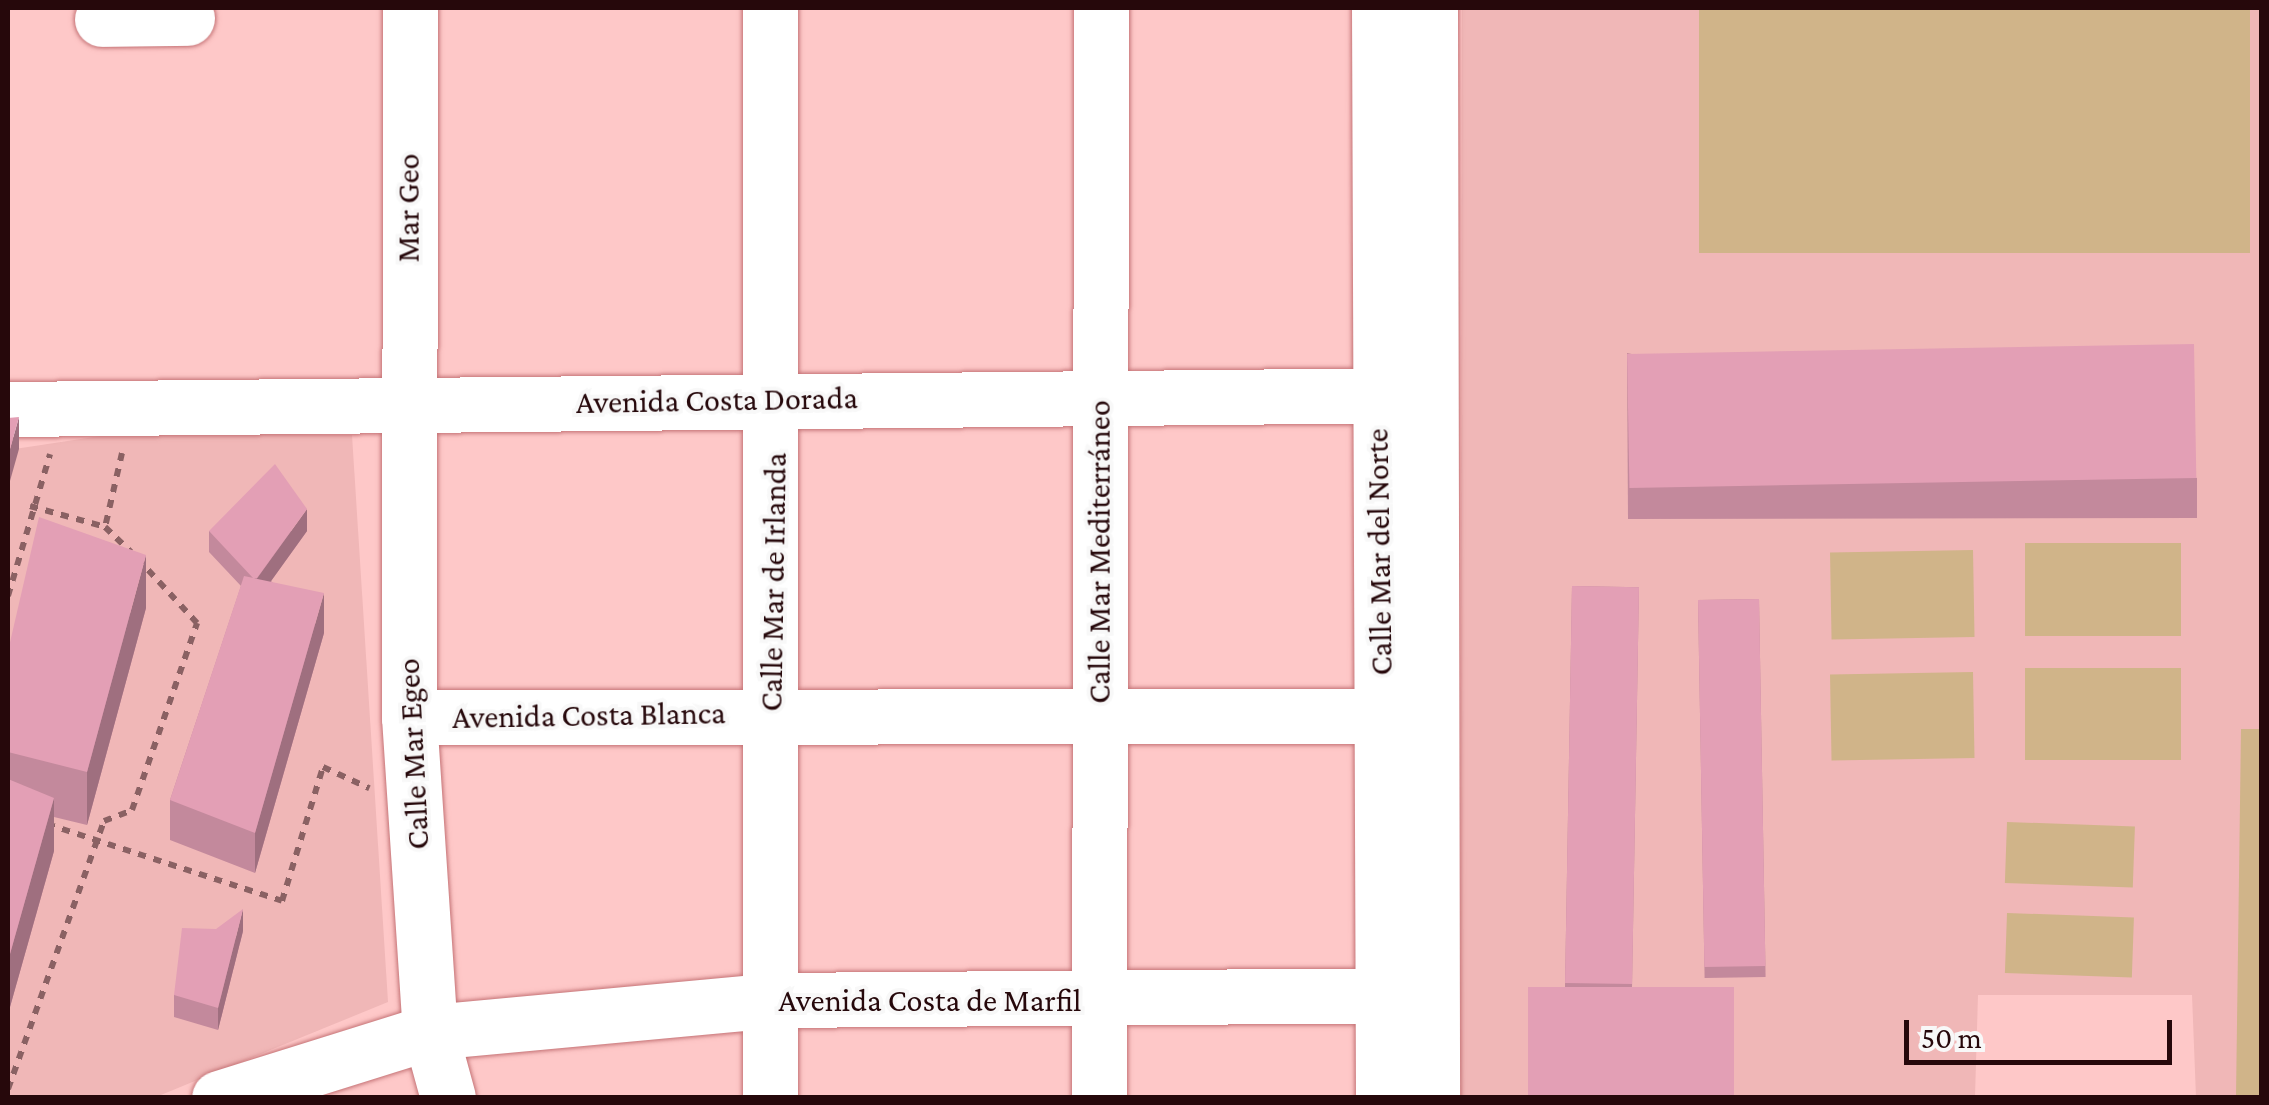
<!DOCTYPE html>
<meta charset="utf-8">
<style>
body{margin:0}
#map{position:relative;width:2269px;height:1105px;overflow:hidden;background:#fec8c8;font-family:"Crimson Pro",serif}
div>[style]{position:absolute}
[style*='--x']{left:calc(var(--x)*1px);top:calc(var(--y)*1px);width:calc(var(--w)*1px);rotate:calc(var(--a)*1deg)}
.built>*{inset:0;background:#f0b7b7}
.green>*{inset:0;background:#d0b489;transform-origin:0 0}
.path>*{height:6px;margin-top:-3px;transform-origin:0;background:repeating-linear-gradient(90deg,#8a6163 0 8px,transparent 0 16px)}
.roads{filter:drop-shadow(0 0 2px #c57376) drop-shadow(0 0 2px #c57376)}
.minor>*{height:55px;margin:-27.5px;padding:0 27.5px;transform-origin:27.5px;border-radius:27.5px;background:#fff}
.wall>*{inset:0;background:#c3899c;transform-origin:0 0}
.shaded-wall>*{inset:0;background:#9f6f7f}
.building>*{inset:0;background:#e39fb5;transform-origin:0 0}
span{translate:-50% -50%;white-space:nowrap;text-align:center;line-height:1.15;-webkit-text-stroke:8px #f8f8f8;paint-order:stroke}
.street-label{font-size:32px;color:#26080b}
.frame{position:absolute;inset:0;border:10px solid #26080b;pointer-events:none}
.scale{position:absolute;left:1904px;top:1020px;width:268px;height:45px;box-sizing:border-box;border:5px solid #26080b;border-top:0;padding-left:12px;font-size:30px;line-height:35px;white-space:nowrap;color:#26080b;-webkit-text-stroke:8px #f8f8f8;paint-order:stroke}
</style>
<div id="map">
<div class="built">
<div style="clip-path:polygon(1462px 8px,2261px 8px,2261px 1097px,2196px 1097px,2192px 995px,1978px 995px,1975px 1097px,1460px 1098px)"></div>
<div style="clip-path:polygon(127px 432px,352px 435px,388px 1002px,156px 1097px,8px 1098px,8px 450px)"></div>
</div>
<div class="green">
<div style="left:1699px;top:8px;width:551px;height:245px"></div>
<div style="left:2025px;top:543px;width:156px;height:93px"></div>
<div style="left:1973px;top:550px;width:87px;height:143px;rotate:89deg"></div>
<div style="left:2025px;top:668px;width:156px;height:92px"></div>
<div style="left:1973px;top:672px;width:86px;height:143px;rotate:89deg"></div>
<div style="clip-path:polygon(2241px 729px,2261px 729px,2261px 1097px,2236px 1097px)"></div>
<div style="left:2007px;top:822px;width:128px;height:61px;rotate:2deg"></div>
<div style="left:2007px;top:913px;width:127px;height:60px;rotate:2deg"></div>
</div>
<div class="path">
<div style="--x:122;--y:453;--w:76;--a:102.9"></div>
<div style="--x:105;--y:527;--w:36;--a:44"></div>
<div style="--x:30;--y:506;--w:78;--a:15.6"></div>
<div style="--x:8;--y:596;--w:148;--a:-73.5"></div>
<div style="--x:47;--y:824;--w:247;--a:18.1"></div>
<div style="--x:282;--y:901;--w:140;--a:-73"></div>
<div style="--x:323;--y:767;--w:51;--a:24.5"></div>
<div style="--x:8;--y:1089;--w:285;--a:-70.3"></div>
<div style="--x:104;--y:821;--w:30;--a:-21"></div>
<div style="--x:132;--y:810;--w:198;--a:-70.8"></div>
<div style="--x:197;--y:623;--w:84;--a:-132.6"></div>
</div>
<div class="roads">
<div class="minor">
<div style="--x:410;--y:8;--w:709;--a:90.08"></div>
<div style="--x:409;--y:717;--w:316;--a:86.2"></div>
<div style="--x:430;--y:1032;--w:68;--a:74.7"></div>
<div style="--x:770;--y:8;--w:1090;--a:90"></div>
<div style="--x:1379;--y:8;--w:1090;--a:89.79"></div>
<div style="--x:1430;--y:8;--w:1090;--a:89.89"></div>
<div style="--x:102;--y:19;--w:85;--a:-0.7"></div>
<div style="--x:8;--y:409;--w:1419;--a:-0.57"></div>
<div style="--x:409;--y:717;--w:1007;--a:-0.06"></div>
<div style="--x:219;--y:1098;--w:221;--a:-17.4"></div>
<div style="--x:430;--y:1032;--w:343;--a:-5.3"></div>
<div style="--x:772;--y:1000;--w:658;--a:-0.44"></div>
<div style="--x:1099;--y:1098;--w:1090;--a:-89.89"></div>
</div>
</div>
<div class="wall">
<div style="clip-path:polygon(1627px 353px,2197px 478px,2197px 518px,1628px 519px)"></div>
<div style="clip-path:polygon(209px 531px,307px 531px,271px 581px,324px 633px,255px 873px,170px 840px,170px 800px,241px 586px,209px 552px)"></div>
<div style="left:1572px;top:586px;width:67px;height:401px;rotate:1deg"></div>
<div style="left:1759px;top:599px;width:378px;height:61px;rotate:89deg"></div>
<div style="clip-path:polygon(146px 608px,87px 825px,54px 817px,54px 851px,8px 1014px,8px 651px)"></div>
<div style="clip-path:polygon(243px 931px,218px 1030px,174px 1017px,174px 995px)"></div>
</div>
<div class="shaded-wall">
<div style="clip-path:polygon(19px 417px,19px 449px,8px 488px,8px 456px)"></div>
<div style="clip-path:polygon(307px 509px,307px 531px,256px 602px,256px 580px)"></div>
<div style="clip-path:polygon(146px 555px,146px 608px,87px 825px,87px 772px)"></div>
<div style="clip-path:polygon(324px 593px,324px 633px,255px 873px,255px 833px)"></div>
<div style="clip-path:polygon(54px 798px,54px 851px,8px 1014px,8px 961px)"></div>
<div style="clip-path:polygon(243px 909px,243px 931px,218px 1030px,218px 1008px)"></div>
</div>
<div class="building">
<div style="left:2194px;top:344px;width:134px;height:567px;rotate:89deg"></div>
<div style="clip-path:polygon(19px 417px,8px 456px,8px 418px)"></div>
<div style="clip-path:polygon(275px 464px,307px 509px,257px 578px,253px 578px,209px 531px)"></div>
<div style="clip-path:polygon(39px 517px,146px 555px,87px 772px,8px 752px,8px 651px)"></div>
<div style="clip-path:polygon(244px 576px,324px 593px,255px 833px,170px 800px)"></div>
<div style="left:1572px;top:586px;width:67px;height:397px;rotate:1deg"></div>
<div style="left:1759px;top:599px;width:367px;height:61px;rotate:89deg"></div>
<div style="clip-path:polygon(8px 779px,54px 798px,8px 961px)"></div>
<div style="clip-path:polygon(243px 909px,218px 1008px,174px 995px,182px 928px,216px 929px)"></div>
<div style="left:1528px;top:987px;width:206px;height:111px"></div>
</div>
<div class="street-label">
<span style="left:408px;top:208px;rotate:-90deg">Mar Geo</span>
<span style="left:717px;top:400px;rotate:-1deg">Avenida Costa Dorada</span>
<span style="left:1099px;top:552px;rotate:-90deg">Calle Mar Mediterráneo</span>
<span style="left:1379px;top:552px;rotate:-91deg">Calle Mar del Norte</span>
<span style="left:773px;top:582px;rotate:-89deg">Calle Mar de Irlanda</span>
<span style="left:589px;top:715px;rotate:-1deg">Avenida Costa Blanca</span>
<span style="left:413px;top:754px;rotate:-93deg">Calle Mar Egeo</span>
<span style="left:930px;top:1000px">Avenida Costa de Marfil</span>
</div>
<div class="frame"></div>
<div class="scale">50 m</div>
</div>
